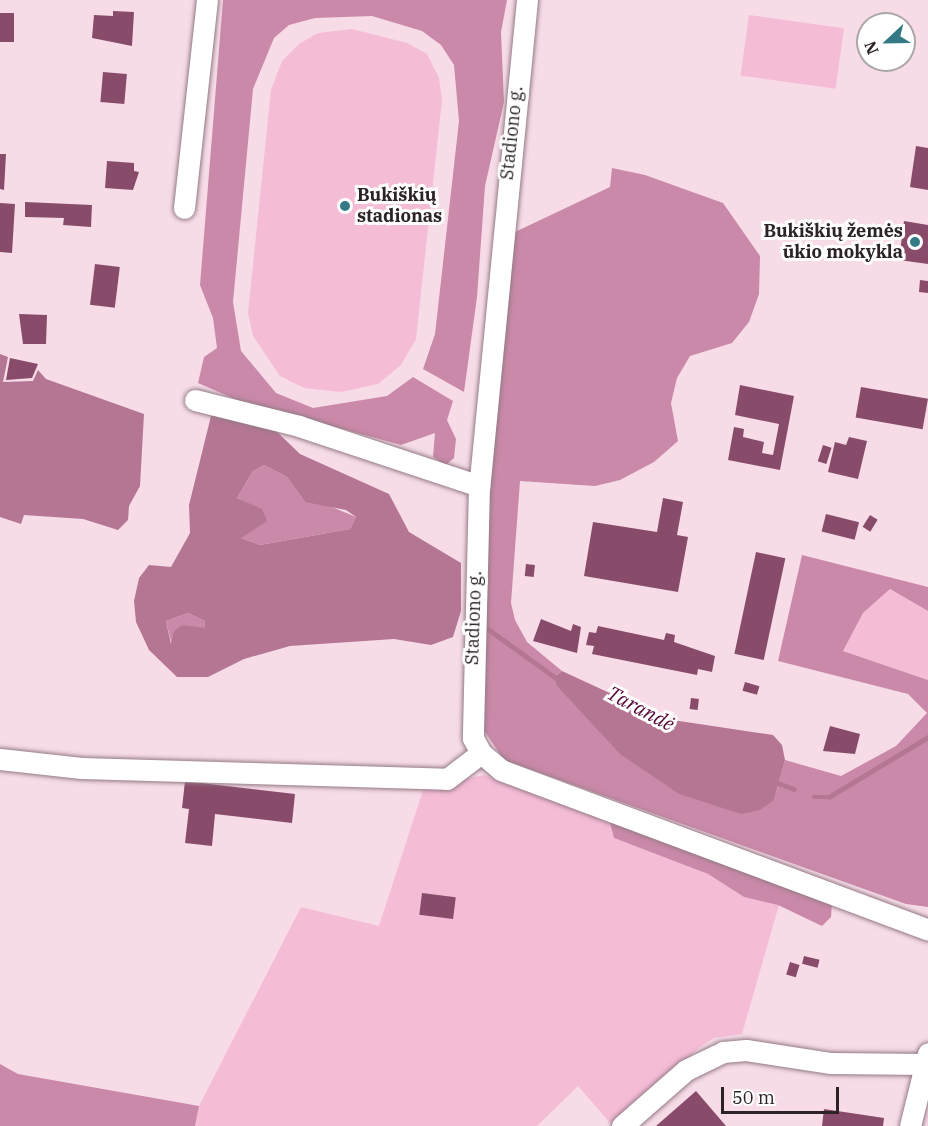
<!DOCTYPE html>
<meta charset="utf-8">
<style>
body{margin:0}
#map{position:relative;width:928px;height:1126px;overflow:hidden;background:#f7dce8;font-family:"IBM Plex Serif",serif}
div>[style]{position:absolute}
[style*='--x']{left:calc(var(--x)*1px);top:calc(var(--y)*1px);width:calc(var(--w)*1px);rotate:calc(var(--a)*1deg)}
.green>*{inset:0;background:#f5bcd6;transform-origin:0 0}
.forest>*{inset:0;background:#ca89a8}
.water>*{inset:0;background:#b57694}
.stream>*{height:4.5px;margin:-2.25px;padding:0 2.25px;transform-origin:2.25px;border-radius:2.25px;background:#b57694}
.building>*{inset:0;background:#884c6a;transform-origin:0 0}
.roads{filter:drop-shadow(0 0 2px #947b86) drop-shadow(0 0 2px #947b86)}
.minor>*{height:21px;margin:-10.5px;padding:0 10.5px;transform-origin:10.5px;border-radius:10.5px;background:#fff}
.dots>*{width:16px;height:16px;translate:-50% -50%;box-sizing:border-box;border:3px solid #fff;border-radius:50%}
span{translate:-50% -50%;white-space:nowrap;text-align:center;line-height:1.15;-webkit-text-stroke:6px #fff;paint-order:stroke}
.street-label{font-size:18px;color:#2c2327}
.poi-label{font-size:18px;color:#2c2327;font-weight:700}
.left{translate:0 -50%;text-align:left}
.right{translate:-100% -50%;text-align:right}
.water-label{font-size:20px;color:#570838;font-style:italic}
.north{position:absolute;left:856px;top:12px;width:60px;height:60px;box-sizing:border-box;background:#fff;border:2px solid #aba7a9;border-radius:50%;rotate:248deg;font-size:16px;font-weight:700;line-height:24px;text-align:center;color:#2c2327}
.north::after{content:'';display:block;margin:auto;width:21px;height:27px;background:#347a86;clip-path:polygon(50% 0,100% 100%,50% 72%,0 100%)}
.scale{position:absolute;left:721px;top:1087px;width:118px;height:27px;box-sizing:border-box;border:3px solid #2c2327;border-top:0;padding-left:8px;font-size:18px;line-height:21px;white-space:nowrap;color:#2c2327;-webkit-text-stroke:4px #fff;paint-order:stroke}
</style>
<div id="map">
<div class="green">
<div style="left:749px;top:15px;width:96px;height:61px;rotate:8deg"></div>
<div style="clip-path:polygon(352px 29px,407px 43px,427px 54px,439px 78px,442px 100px,416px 339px,401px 365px,378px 384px,341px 392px,304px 388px,280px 376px,253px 336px,248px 313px,271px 90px,282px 61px,299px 44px,318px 33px)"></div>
<div style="clip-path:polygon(890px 589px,928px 611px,928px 680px,843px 651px,863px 613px)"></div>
<div style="clip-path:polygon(484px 775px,609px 819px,614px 838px,708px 874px,744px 897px,779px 905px,742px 1034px,714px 1038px,700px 1047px,611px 1124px,578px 1086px,537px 1126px,195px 1126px,199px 1106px,301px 907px,379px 926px,424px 787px)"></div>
</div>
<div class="forest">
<div style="clip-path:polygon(223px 0,507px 0,501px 32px,504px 102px,485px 186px,477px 297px,464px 392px,423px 369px,435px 334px,459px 121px,454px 65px,441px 45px,422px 31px,372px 16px,315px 18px,289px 25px,274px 38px,253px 89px,233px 302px,241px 351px,276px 393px,313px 408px,387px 396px,413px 377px,453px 401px,447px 420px,456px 439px,454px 458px,446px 465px,433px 457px,435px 433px,401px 445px,237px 400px,198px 383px,204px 357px,217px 348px,213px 318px,200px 285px)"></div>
<div style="clip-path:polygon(612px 168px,645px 175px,723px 203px,760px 256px,759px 294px,749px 322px,732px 343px,690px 356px,677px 378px,671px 403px,678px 441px,654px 462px,620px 480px,595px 486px,520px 481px,511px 603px,515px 620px,527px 642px,562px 671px,554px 677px,774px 800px,785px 760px,841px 776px,896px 746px,927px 713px,908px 694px,778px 661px,802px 555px,928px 587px,928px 611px,890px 589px,863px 613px,843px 651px,928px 680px,928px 907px,906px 904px,504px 760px,483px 729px,485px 522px,515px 232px,610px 187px)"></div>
<div style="clip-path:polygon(264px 465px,287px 477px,305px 502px,320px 502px,356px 517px,350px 529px,260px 545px,241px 538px,262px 510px,237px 498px,253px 471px)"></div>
<div style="clip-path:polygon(188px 613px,205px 621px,205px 629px,172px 645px,166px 621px)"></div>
<div style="clip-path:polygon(609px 819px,832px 903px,831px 917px,822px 926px,778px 905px,744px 897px,708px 874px,614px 838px)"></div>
<div style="clip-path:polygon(0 1064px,18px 1074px,199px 1106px,195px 1126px,0 1126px)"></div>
</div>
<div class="water">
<div style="clip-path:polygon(0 354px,8px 357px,3px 382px,33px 381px,38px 370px,46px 379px,144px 414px,140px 486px,129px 506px,128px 520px,118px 530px,83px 519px,24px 515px,21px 524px,0 517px)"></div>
<div style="clip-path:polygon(evenodd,211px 416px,240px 416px,273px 428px,300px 454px,389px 494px,409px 532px,461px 563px,461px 611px,453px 637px,431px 645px,394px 639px,290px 646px,244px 659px,208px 677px,177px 677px,149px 650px,136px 622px,134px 601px,139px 578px,149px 565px,171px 567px,190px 533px,189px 505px,211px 416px,264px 465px,287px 477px,305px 502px,346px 510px,356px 517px,350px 529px,260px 545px,241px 538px,267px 521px,262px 509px,237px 498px,253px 471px,264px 465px,211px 416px,188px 613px,205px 621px,205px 628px,182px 625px,174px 631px,171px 644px,166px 621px,188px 613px)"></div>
<div style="clip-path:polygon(562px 671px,666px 719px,773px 735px,782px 745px,785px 760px,774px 800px,760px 810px,741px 814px,679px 794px,620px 754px,557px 686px,554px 677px)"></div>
</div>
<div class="stream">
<div style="--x:488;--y:629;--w:87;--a:35.7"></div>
<div style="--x:775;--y:782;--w:20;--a:20"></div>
<div style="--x:814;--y:797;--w:15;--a:0"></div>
<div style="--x:829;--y:797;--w:116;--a:-31.2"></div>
</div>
<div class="building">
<div style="clip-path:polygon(113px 11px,134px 12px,132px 46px,92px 38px,94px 15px,113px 16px)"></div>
<div style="left:0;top:13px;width:14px;height:29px"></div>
<div style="left:103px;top:72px;width:24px;height:30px;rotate:5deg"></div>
<div style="clip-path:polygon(916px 146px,928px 148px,928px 190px,910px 187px)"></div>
<div style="clip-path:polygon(0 154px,6px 154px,4px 190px,0 189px)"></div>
<div style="clip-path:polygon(107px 161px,134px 163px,134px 171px,139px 172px,133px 190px,105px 188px)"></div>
<div style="clip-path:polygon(25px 202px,92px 205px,91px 227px,63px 225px,64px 218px,25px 217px)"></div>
<div style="clip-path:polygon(0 203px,15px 204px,12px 253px,0 252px)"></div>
<div style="clip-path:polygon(904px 221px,928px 225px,928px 264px,899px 260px)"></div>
<div style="left:95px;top:264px;width:25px;height:41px;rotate:7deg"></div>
<div style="clip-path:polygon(920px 280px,928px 281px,928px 293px,919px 292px)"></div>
<div style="clip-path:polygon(19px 314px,47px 315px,46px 344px,23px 344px)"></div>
<div style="clip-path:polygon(10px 358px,38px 364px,32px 378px,6px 380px)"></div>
<div style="clip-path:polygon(740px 385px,794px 396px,780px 470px,728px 460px,734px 427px,744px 429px,743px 437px,764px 442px,762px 453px,773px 455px,779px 424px,735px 415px)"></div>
<div style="left:861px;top:387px;width:68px;height:31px;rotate:10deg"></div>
<div style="clip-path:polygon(849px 437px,867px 441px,858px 479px,828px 472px,835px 442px,846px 445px)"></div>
<div style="left:823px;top:445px;width:9px;height:17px;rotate:18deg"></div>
<div style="clip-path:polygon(663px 498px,683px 502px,677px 535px,688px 537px,678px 592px,584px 576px,593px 522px,657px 532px)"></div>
<div style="left:826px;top:514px;width:34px;height:18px;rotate:14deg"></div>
<div style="left:870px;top:515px;width:9px;height:14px;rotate:32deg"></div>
<div style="left:756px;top:552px;width:30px;height:104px;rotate:12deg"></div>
<div style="left:526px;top:564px;width:9px;height:12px;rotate:6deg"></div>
<div style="clip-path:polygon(541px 619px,571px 631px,573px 624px,581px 627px,577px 653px,533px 641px)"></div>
<div style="clip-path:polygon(598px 626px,664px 640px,666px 633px,675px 635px,674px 642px,715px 656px,712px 672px,698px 669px,697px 675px,592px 654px,594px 646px,586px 645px,589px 632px,596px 633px)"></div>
<div style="left:745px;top:682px;width:15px;height:9px;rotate:16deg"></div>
<div style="left:691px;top:698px;width:8px;height:11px;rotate:7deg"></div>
<div style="clip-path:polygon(830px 726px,860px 734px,855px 754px,823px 751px)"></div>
<div style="clip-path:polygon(185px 781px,295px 794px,292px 823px,215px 814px,212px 846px,185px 843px,189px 809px,182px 808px)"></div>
<div style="left:422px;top:893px;width:34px;height:22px;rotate:7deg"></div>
<div style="left:804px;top:956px;width:16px;height:8px;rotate:14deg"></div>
<div style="left:790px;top:962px;width:10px;height:13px;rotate:17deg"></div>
<div style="clip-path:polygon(696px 1091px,726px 1126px,656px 1126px)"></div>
<div style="clip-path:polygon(824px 1109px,884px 1118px,883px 1126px,822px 1126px)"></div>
</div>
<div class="roads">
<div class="minor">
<div style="--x:527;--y:0;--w:488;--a:95.6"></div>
<div style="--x:479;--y:486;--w:252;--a:91.4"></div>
<div style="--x:473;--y:738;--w:17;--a:62"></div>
<div style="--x:481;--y:753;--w:26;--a:40"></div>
<div style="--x:501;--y:770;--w:456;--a:20.5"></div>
<div style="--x:184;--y:208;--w:209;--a:-83.7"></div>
<div style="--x:195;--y:400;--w:107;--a:14"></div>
<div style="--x:299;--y:426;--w:190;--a:18.4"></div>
<div style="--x:0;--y:759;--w:82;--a:6.3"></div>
<div style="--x:82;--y:768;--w:365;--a:1.7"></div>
<div style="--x:447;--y:779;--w:43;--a:-37.4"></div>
<div style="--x:622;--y:1126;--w:85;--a:-41.2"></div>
<div style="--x:686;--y:1070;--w:41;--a:-25.9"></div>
<div style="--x:723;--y:1052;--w:23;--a:-5"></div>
<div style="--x:746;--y:1050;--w:86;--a:8.7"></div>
<div style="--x:831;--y:1063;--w:94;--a:0.6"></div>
<div style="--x:910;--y:1126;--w:75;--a:-76.1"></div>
</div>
</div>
<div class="dots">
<div style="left:345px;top:206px;background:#347a86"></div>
<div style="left:915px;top:242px;background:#347a86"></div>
</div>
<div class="street-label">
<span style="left:512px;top:133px;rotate:-84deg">Stadiono g.</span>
<span style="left:474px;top:618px;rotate:-88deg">Stadiono g.</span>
</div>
<div class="poi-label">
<span class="left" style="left:357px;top:206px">Bukiškių<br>stadionas</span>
<span class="right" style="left:903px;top:242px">Bukiškių žemės<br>ūkio mokykla</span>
</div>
<div class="water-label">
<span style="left:641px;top:708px;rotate:28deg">Tarandė</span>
</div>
<div class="north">N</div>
<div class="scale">50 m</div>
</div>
